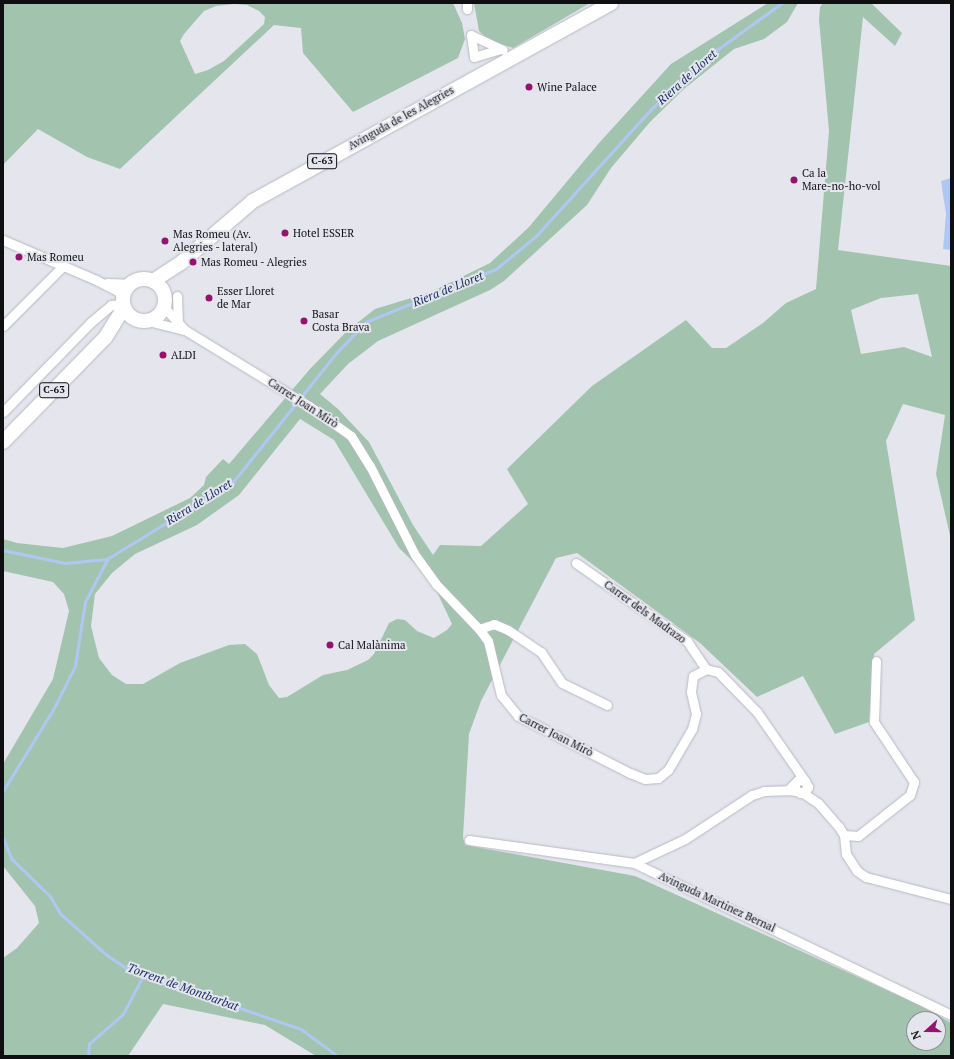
<!DOCTYPE html>
<meta charset="utf-8">
<style>
body{margin:0}
#map{position:relative;width:954px;height:1059px;overflow:hidden;background:#e5e5ee;font-family:"PT Serif",serif}
div>[style]{position:absolute}
[style*='--x']{left:calc(var(--x)*1px);top:calc(var(--y)*1px);width:calc(var(--w)*1px);rotate:calc(var(--a)*1deg)}
.green>*{inset:0;background:#a2c4ae}
.water>*{inset:0;background:#b0c7f4}
.stream>*{height:2.5px;margin:-1.25px;padding:0 1.25px;transform-origin:1.25px;border-radius:1.25px;background:#b0c7f4}
.roads{filter:drop-shadow(0 0 1px #b8b8c0) drop-shadow(0 0 1px #b8b8c0)}
.street>*{height:9px;margin:-4.5px;padding:0 4.5px;transform-origin:4.5px;border-radius:4.5px;background:#fff}
.primary>*{height:14px;margin:-7px;padding:0 7px;transform-origin:7px;border-radius:7px;background:#fff}
.primary>.ring{margin:-7px;padding:0;box-sizing:content-box;background:none;border:14px solid #fff;border-radius:50%}
.dots>*{width:11px;height:11px;translate:-50% -50%;box-sizing:border-box;border:2px solid #e5e5ee;border-radius:50%}
span{translate:-50% -50%;white-space:nowrap;text-align:center;line-height:1.15;-webkit-text-stroke:4px #e5e5ee;paint-order:stroke}
.shield-label span{padding:1px 3px;background:#e5e5ee;border:1px solid;border-radius:3px;-webkit-text-stroke-width:0}
.shield-label{font-size:10px;color:#0f0f11;font-weight:700}
.poi-label{font-size:11px;color:#0f0f11}
.left{translate:0 -50%;text-align:left}
.street-label{font-size:11px;color:#0f0f11}
.water-label{font-size:12px;color:#142c60;font-style:italic}
.frame{position:absolute;inset:0;border:4px solid #0f0f11;pointer-events:none}
.north{position:absolute;left:906px;top:1011px;width:40px;height:40px;box-sizing:border-box;background:#e5e5ee;border:1px solid #8f8f96;border-radius:50%;rotate:249deg;font-size:11px;font-weight:700;line-height:16px;text-align:center;color:#0f0f11}
.north::after{content:'';display:block;margin:auto;width:14px;height:18px;background:#94146d;clip-path:polygon(50% 0,100% 100%,50% 72%,0 100%)}
</style>
<div id="map">
<div class="green">
<div style="clip-path:polygon(evenodd,3px 3px,453px 3px,462px 23px,465px 39px,458px 58px,353px 112px,303px 53px,301px 28px,274px 25px,120px 169px,87px 157px,38px 129px,3px 165px,3px 3px,234px 4px,247px 5px,259px 11px,265px 17px,264px 24px,224px 61px,208px 70px,195px 74px,180px 41px,184px 34px,204px 11px,216px 6px,234px 4px)"></div>
<div style="clip-path:polygon(474px 3px,590px 3px,513px 48px,489px 40px,479px 31px)"></div>
<div style="clip-path:polygon(evenodd,768px 3px,798px 3px,787px 22px,764px 39px,734px 49px,684px 89px,650px 122px,611px 168px,587px 205px,504px 281px,490px 290px,378px 341px,348px 364px,320px 394px,338px 409px,369px 442px,413px 525px,433px 555px,440px 545px,481px 546px,528px 504px,507px 469px,592px 386px,686px 320px,712px 348px,726px 348px,763px 323px,786px 303px,816px 289px,829px 131px,819px 20px,820px 7px,823px 3px,871px 3px,902px 33px,895px 46px,863px 17px,838px 250px,951px 266px,951px 540px,936px 474px,945px 415px,903px 404px,886px 441px,915px 620px,874px 654px,869px 722px,835px 734px,803px 676px,757px 697px,700px 643px,577px 553px,556px 558px,481px 701px,469px 734px,463px 837px,465px 845px,635px 876px,924px 1007px,951px 1023px,951px 1056px,316px 1056px,265px 1025px,163px 1004px,128px 1056px,3px 1056px,3px 958px,17px 948px,39px 923px,35px 906px,3px 866px,3px 764px,53px 679px,69px 611px,64px 594px,53px 582px,3px 571px,3px 539px,17px 543px,63px 548px,112px 536px,190px 498px,204px 485px,206px 477px,223px 459px,229px 464px,310px 369px,347px 331px,375px 309px,431px 292px,490px 263px,529px 227px,599px 143px,671px 64px,768px 3px,918px 294px,932px 357px,904px 347px,861px 354px,851px 310px,881px 298px,918px 294px,768px 3px,300px 419px,334px 440px,399px 548px,424px 572px,438px 594px,452px 624px,447px 630px,434px 638px,417px 631px,405px 620px,397px 619px,389px 623px,374px 654px,368px 660px,347px 670px,323px 675px,287px 697px,279px 698px,269px 685px,257px 654px,245px 644px,229px 645px,180px 663px,143px 684px,126px 684px,112px 675px,99px 658px,91px 626px,95px 594px,112px 573px,135px 554px,197px 525px,239px 495px,300px 419px,768px 3px,914px 1019px,938px 1019px,938px 1043px,914px 1043px,914px 1019px)"></div>
</div>
<div class="water">
<div style="clip-path:polygon(951px 178px,951px 250px,943px 249px,946px 214px,941px 181px)"></div>
</div>
<div class="stream">
<div style="--x:3;--y:550;--w:63;--a:11.8"></div>
<div style="--x:65;--y:563;--w:42;--a:-5.4"></div>
<div style="--x:107;--y:559;--w:148;--a:-31.4"></div>
<div style="--x:233;--y:482;--w:168;--a:-51.3"></div>
<div style="--x:338;--y:351;--w:40;--a:-46"></div>
<div style="--x:366;--y:322;--w:140;--a:-22.2"></div>
<div style="--x:496;--y:269;--w:52;--a:-39.5"></div>
<div style="--x:536;--y:236;--w:171;--a:-47.8"></div>
<div style="--x:651;--y:109;--w:85;--a:-42.1"></div>
<div style="--x:714;--y:52;--w:84;--a:-35.8"></div>
<div style="--x:3;--y:791;--w:97;--a:-58.4"></div>
<div style="--x:54;--y:708;--w:47;--a:-63.4"></div>
<div style="--x:75;--y:666;--w:65;--a:-81.1"></div>
<div style="--x:85;--y:602;--w:47;--a:-62.4"></div>
<div style="--x:3;--y:837;--w:24;--a:68"></div>
<div style="--x:12;--y:859;--w:54;--a:44.3"></div>
<div style="--x:51;--y:897;--w:20;--a:60"></div>
<div style="--x:61;--y:914;--w:62;--a:41.7"></div>
<div style="--x:107;--y:955;--w:27;--a:34"></div>
<div style="--x:129;--y:970;--w:182;--a:18.9"></div>
<div style="--x:301;--y:1029;--w:46;--a:36.1"></div>
<div style="--x:88;--y:1056;--w:12;--a:-85"></div>
<div style="--x:89;--y:1044;--w:45;--a:-41.4"></div>
<div style="--x:123;--y:1014;--w:43;--a:-62.2"></div>
</div>
<div class="roads">
<div class="street">
<div style="--x:467;--y:9;--w:6;--a:-90"></div>
<div style="--x:471;--y:35;--w:22;--a:82"></div>
<div style="--x:474;--y:57;--w:27;--a:-17"></div>
<div style="--x:471;--y:35;--w:35;--a:25"></div>
<div style="--x:3;--y:240;--w:103;--a:23.3"></div>
<div style="--x:98;--y:281;--w:22;--a:27"></div>
<div style="--x:118;--y:291;--w:8;--a:60"></div>
<div style="--x:107;--y:283;--w:23;--a:2"></div>
<div style="--x:177;--y:296;--w:27;--a:88"></div>
<div style="--x:164;--y:307;--w:31;--a:48"></div>
<div style="--x:185;--y:330;--w:145;--a:31.5"></div>
<div style="--x:309;--y:406;--w:52;--a:35.5"></div>
<div style="--x:351;--y:436;--w:36;--a:58"></div>
<div style="--x:370;--y:466;--w:100;--a:63.2"></div>
<div style="--x:415;--y:555;--w:36;--a:54"></div>
<div style="--x:436;--y:584;--w:62;--a:46.3"></div>
<div style="--x:479;--y:629;--w:15;--a:53"></div>
<div style="--x:488;--y:641;--w:56;--a:76.5"></div>
<div style="--x:501;--y:695;--w:27;--a:51"></div>
<div style="--x:518;--y:716;--w:126;--a:27"></div>
<div style="--x:630;--y:773;--w:16;--a:22"></div>
<div style="--x:645;--y:779;--w:13;--a:-4"></div>
<div style="--x:658;--y:778;--w:13;--a:-39"></div>
<div style="--x:668;--y:770;--w:48;--a:-59.7"></div>
<div style="--x:692;--y:729;--w:16;--a:-75"></div>
<div style="--x:696;--y:714;--w:23;--a:-103"></div>
<div style="--x:691;--y:692;--w:16;--a:-83"></div>
<div style="--x:693;--y:676;--w:15;--a:-28"></div>
<div style="--x:706;--y:669;--w:12;--a:14"></div>
<div style="--x:718;--y:672;--w:56;--a:45.7"></div>
<div style="--x:757;--y:712;--w:84;--a:55.2"></div>
<div style="--x:148;--y:321;--w:38;--a:14"></div>
<div style="--x:3;--y:326;--w:85;--a:-45"></div>
<div style="--x:3;--y:412;--w:126;--a:-45.6"></div>
<div style="--x:91;--y:322;--w:26;--a:-40"></div>
<div style="--x:111;--y:305;--w:12;--a:-5"></div>
<div style="--x:576;--y:563;--w:136;--a:35.1"></div>
<div style="--x:687;--y:641;--w:34;--a:56"></div>
<div style="--x:479;--y:629;--w:16;--a:-18"></div>
<div style="--x:494;--y:624;--w:15;--a:23"></div>
<div style="--x:508;--y:630;--w:40;--a:34"></div>
<div style="--x:541;--y:652;--w:37;--a:56"></div>
<div style="--x:562;--y:683;--w:50;--a:26.1"></div>
<div style="--x:795;--y:784;--w:5;--a:90"></div>
<div style="--x:795;--y:789;--w:6;--a:39"></div>
<div style="--x:800;--y:793;--w:7;--a:-27"></div>
<div style="--x:806;--y:790;--w:4;--a:-56"></div>
<div style="--x:808;--y:787;--w:7;--a:-117"></div>
<div style="--x:805;--y:781;--w:7;--a:-172"></div>
<div style="--x:798;--y:780;--w:14;--a:135"></div>
<div style="--x:788;--y:790;--w:8;--a:7"></div>
<div style="--x:803;--y:793;--w:18;--a:34"></div>
<div style="--x:818;--y:803;--w:32;--a:49"></div>
<div style="--x:839;--y:827;--w:9;--a:58"></div>
<div style="--x:844;--y:835;--w:19;--a:84"></div>
<div style="--x:846;--y:854;--w:20;--a:57"></div>
<div style="--x:857;--y:871;--w:11;--a:34"></div>
<div style="--x:866;--y:877;--w:88;--a:14.5"></div>
<div style="--x:844;--y:835;--w:14;--a:4"></div>
<div style="--x:858;--y:836;--w:66;--a:-38.3"></div>
<div style="--x:910;--y:795;--w:14;--a:-73"></div>
<div style="--x:914;--y:782;--w:72;--a:-123.7"></div>
<div style="--x:874;--y:722;--w:61;--a:-88.1"></div>
<div style="--x:469;--y:840;--w:167;--a:7.9"></div>
<div style="--x:634;--y:863;--w:352;--a:25.6"></div>
<div style="--x:634;--y:863;--w:56;--a:-25.2"></div>
<div style="--x:685;--y:839;--w:80;--a:-33.3"></div>
<div style="--x:752;--y:795;--w:13;--a:-18"></div>
<div style="--x:764;--y:791;--w:24;--a:-2"></div>
</div>
<div class="primary">
<div class="ring" style="left:123px;top:279px;width:28px;height:28px"></div>
<div style="--x:153;--y:281;--w:35;--a:-33"></div>
<div style="--x:182;--y:262;--w:94;--a:-40.7"></div>
<div style="--x:253;--y:201;--w:409;--a:-28.9"></div>
<div style="--x:3;--y:442;--w:146;--a:-45.6"></div>
<div style="--x:105;--y:338;--w:36;--a:-58"></div>
</div>
</div>
<div class="dots">
<div style="left:529px;top:87px;background:#94146d"></div>
<div style="left:794px;top:180px;background:#94146d"></div>
<div style="left:285px;top:233px;background:#94146d"></div>
<div style="left:165px;top:241px;background:#94146d"></div>
<div style="left:19px;top:257px;background:#94146d"></div>
<div style="left:193px;top:262px;background:#94146d"></div>
<div style="left:209px;top:298px;background:#94146d"></div>
<div style="left:304px;top:321px;background:#94146d"></div>
<div style="left:163px;top:355px;background:#94146d"></div>
<div style="left:330px;top:645px;background:#94146d"></div>
</div>
<div class="shield-label">
<span style="left:322px;top:161px">C-63</span>
<span style="left:54px;top:390px">C-63</span>
</div>
<div class="poi-label">
<span class="left" style="left:537px;top:87px">Wine Palace</span>
<span class="left" style="left:802px;top:180px">Ca la<br>Mare-no-ho-vol</span>
<span class="left" style="left:293px;top:233px">Hotel ESSER</span>
<span class="left" style="left:173px;top:241px">Mas Romeu (Av.<br>Alegries - lateral)</span>
<span class="left" style="left:27px;top:257px">Mas Romeu</span>
<span class="left" style="left:201px;top:262px">Mas Romeu - Alegries</span>
<span class="left" style="left:217px;top:298px">Esser Lloret<br>de Mar</span>
<span class="left" style="left:312px;top:321px">Basar<br>Costa Brava</span>
<span class="left" style="left:171px;top:355px">ALDI</span>
<span class="left" style="left:338px;top:645px">Cal Malànima</span>
</div>
<div class="street-label">
<span style="left:401px;top:118px;rotate:-29deg">Avinguda de les Alegries</span>
<span style="left:303px;top:403px;rotate:33deg">Carrer Joan Mirò</span>
<span style="left:645px;top:612px;rotate:36deg">Carrer dels Madrazo</span>
<span style="left:556px;top:735px;rotate:27deg">Carrer Joan Mirò</span>
<span style="left:717px;top:902px;rotate:25deg">Avinguda Martinez Bernal</span>
</div>
<div class="water-label">
<span style="left:687px;top:77px;rotate:-42deg">Riera de Lloret</span>
<span style="left:448px;top:289px;rotate:-22deg">Riera de Lloret</span>
<span style="left:199px;top:502px;rotate:-32deg">Riera de Lloret</span>
<span style="left:183px;top:987px;rotate:20deg">Torrent de Montbarbat</span>
</div>
<div class="frame"></div>
<div class="north">N</div>
</div>
